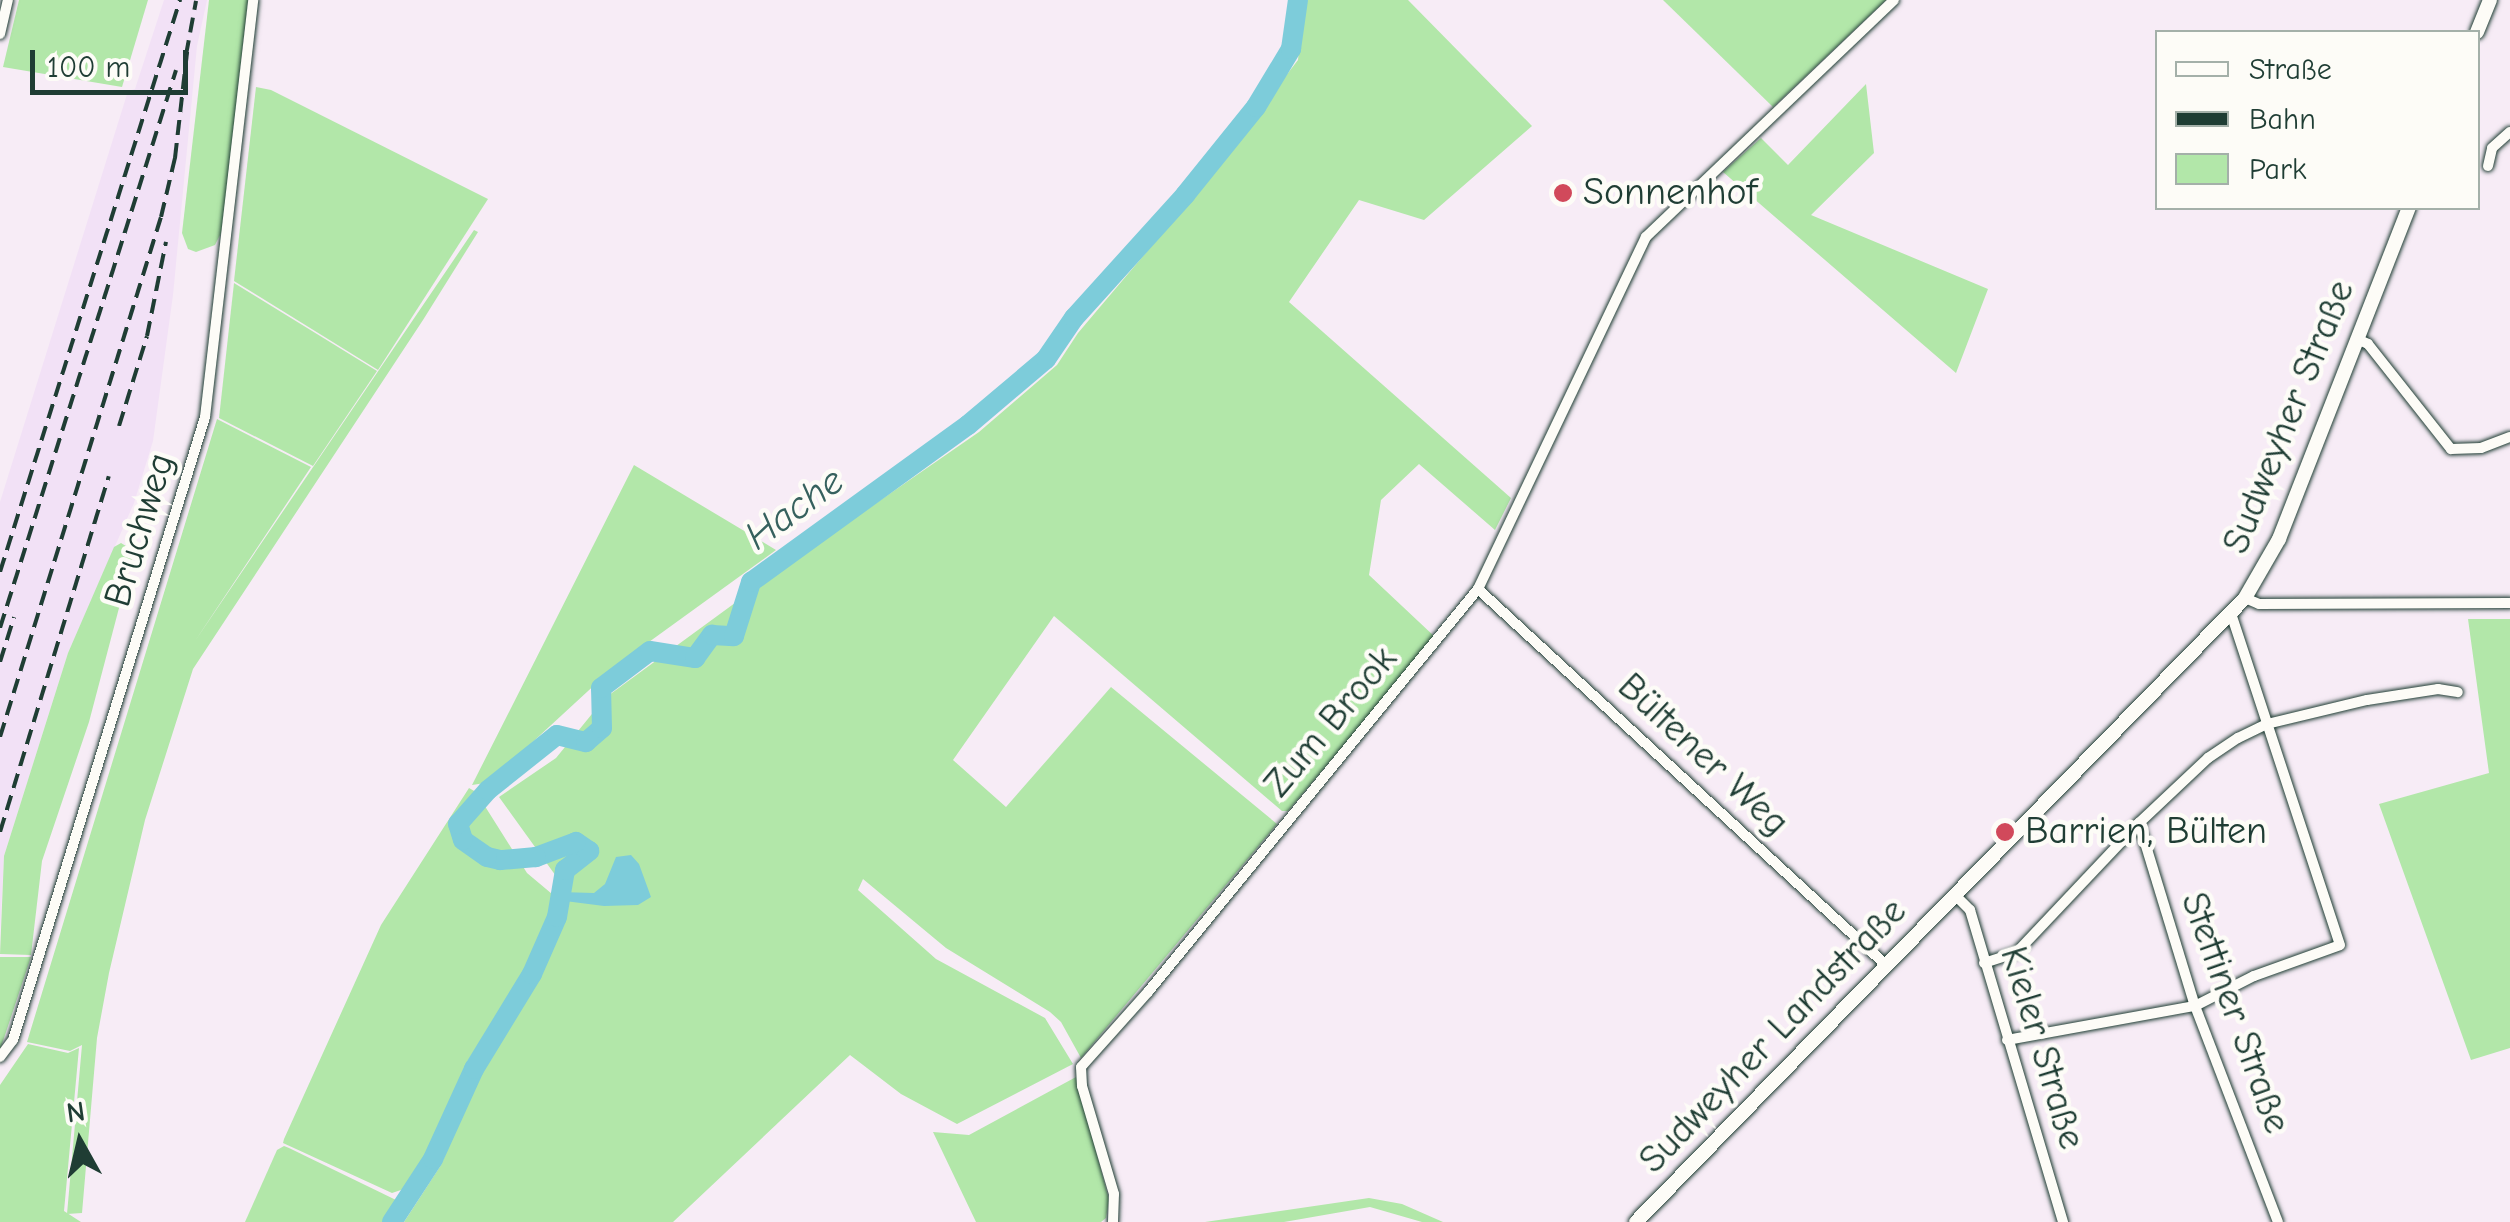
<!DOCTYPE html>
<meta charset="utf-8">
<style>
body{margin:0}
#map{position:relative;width:2510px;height:1222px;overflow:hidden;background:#f7ecf6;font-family:"Comic Neue",sans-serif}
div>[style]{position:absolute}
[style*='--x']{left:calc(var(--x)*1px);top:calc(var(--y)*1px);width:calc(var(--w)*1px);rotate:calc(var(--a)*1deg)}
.built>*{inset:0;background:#f2e1f6}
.green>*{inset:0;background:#b2e7a9}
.water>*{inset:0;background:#7dccda}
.river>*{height:20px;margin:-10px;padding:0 10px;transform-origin:10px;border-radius:10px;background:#7dccda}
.roads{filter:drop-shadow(0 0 2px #1f3d34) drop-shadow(0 0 2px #1f3d34)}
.street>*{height:10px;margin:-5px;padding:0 5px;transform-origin:5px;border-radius:5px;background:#fdfcf7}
.secondary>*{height:14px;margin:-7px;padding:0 7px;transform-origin:7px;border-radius:7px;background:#fdfcf7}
.rail>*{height:4px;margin-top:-2px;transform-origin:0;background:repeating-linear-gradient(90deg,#1f3d34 0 15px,transparent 0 23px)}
.dots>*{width:28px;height:28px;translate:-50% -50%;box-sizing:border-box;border:5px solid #fdfcf7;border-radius:50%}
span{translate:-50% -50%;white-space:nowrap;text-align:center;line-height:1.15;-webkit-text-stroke:9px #fdfcf7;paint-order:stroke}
.poi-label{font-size:38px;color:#1f3d34}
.left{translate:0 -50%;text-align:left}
.street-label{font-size:38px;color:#1f3d34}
.water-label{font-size:40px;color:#36615e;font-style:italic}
.legend{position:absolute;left:2155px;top:30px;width:325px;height:180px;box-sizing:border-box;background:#fdfcf7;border:2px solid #a4b0a9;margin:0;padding:12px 18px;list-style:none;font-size:30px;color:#1f3d34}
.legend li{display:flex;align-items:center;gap:20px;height:50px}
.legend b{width:50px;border:2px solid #a4b0a9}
.north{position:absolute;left:30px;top:1092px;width:100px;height:100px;-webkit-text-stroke:8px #fdfcf7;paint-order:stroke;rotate:352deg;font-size:28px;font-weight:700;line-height:40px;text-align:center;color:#1f3d34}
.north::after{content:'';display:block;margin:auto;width:35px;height:45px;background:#1f3d34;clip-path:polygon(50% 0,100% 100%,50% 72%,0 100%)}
.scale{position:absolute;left:30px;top:50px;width:158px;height:45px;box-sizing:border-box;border:5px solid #1f3d34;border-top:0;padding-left:12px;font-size:30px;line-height:35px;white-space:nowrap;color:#1f3d34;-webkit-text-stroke:8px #fdfcf7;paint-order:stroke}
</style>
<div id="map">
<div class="built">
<div style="clip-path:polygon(164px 0,207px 0,197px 46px,173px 295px,153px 441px,134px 503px,68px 653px,4px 856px,0 934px,0 502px,128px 91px,135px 89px)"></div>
</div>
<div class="green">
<div style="clip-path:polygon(19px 0,148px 0,122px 87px,3px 67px)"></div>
<div style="clip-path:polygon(209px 0,248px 0,222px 231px,215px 245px,196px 252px,188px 249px,182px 233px)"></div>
<div style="clip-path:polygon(1304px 0,1408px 0,1532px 126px,1424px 220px,1359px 200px,1289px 302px,1511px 498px,1495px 530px,1419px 464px,1381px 500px,1369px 575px,1435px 637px,1288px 811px,1282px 811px,1054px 616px,953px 760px,1006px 807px,1111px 687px,1277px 824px,1081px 1058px,1061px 1022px,1050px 1012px,946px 948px,863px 879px,858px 890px,936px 959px,1045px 1018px,1073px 1064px,957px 1124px,901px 1094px,850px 1055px,673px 1222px,404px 1222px,441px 1165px,479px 1075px,538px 977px,561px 922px,566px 890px,499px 797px,556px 758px,605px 698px,791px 562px,979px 432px,1057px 365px,1078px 333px,1188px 203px,1298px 60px)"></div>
<div style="clip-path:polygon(1663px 0,1886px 0,1773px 107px)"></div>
<div style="clip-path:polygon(1866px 84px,1874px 153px,1811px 215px,1988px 289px,1956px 373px,1723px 172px,1761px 138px,1788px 165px)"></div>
<div style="clip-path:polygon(256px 87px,271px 90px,488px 199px,378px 370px,234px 281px)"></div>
<div style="clip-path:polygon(474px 230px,478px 232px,423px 320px,193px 669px,145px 820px,109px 973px,97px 1038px,82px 1213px,67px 1214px,82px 1045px,70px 1051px,27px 1042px,217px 419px,311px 467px,195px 641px)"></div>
<div style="clip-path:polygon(234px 283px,377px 371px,313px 466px,219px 418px)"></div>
<div style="clip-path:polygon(634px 465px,776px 550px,613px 668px,499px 773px,485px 783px,472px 785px)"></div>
<div style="clip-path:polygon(121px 543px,134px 551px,89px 722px,42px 861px,31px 955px,0 954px,4px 856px,68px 653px,114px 547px)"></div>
<div style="clip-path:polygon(2468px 619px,2510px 619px,2510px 1048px,2471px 1060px,2379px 804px,2489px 773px)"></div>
<div style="clip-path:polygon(469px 788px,476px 792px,527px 873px,552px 894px,553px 916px,525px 972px,467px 1062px,418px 1170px,404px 1189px,392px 1193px,283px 1143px,284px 1139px,381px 925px)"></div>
<div style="clip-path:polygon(0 957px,31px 957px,0 1050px)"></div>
<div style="clip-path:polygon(28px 1044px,68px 1053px,79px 1048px,64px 1211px,81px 1222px,0 1222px,0 1085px)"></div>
<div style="clip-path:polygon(1076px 1077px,1109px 1200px,1106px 1218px,1101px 1222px,976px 1222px,933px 1132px,969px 1135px)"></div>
<div style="clip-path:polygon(284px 1146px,289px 1148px,396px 1200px,383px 1222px,245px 1222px,277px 1150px)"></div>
<div style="clip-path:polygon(1369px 1198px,1402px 1204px,1443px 1222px,1422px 1222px,1370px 1207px,1284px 1222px,1205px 1222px)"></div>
</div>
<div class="water">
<div style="clip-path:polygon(631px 855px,639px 864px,651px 897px,638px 905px,604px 906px,565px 901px,557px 917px,559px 892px,594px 893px,605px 884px,616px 857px)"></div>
</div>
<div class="river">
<div style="--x:392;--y:1222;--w:75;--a:-56.9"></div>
<div style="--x:433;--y:1159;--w:99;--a:-65.5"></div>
<div style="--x:474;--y:1069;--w:111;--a:-58.6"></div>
<div style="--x:532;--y:974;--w:62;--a:-66.3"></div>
<div style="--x:557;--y:917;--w:48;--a:-80.3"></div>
<div style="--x:565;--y:870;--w:31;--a:-38"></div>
<div style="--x:589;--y:851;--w:16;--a:-145"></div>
<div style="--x:576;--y:842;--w:43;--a:159.4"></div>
<div style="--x:536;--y:857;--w:36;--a:175"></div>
<div style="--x:500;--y:860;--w:13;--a:-167"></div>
<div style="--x:487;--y:857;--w:29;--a:-145"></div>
<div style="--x:463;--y:840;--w:17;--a:-107"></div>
<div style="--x:458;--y:824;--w:45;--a:-48.6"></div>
<div style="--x:488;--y:790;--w:88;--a:-38.6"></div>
<div style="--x:557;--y:735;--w:30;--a:14"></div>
<div style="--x:586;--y:742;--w:21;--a:-41"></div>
<div style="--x:602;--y:728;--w:40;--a:-91.4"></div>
<div style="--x:601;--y:688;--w:61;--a:-37.1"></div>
<div style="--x:650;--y:651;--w:46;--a:8.8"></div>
<div style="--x:695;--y:658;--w:29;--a:-54"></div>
<div style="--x:712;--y:635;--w:22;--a:3"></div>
<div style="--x:734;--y:636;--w:57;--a:-72.5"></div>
<div style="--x:751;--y:582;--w:268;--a:-35.9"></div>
<div style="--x:968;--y:425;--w:102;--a:-40.2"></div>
<div style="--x:1046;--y:359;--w:50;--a:-55.7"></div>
<div style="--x:1074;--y:318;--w:166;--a:-47.9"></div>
<div style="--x:1185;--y:195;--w:113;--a:-51.1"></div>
<div style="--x:1256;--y:107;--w:68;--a:-58.9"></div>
<div style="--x:1291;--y:49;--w:49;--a:-81.9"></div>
</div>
<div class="roads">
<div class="street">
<div style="--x:0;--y:34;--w:35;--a:-77"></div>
<div style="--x:2488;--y:166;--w:18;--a:-77"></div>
<div style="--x:2492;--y:148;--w:24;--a:-42"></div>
<div style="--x:2357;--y:339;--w:12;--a:24"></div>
<div style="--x:2368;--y:344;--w:134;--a:51.7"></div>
<div style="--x:2451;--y:449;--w:30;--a:-2"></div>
<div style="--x:2481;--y:448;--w:31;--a:-21"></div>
<div style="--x:1478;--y:589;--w:556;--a:42.67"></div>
<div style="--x:2245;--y:598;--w:15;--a:23"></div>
<div style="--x:2259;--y:604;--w:251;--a:-0.2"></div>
<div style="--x:2139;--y:823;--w:191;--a:73"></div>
<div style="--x:2195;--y:1006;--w:231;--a:69"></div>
<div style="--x:1956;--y:896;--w:20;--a:45"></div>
<div style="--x:1970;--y:910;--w:326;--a:73.4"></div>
<div style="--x:1984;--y:963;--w:35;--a:-18"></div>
<div style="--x:2017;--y:952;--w:178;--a:-46.6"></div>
<div style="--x:2139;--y:823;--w:95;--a:-43.3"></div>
<div style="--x:2208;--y:758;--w:36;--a:-34"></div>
<div style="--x:2238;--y:738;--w:32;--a:-26"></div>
<div style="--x:2267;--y:724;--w:103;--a:-13.5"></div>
<div style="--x:2367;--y:700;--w:72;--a:-8.8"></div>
<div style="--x:2438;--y:689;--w:20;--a:9"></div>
<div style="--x:2007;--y:1040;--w:191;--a:-10.3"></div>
<div style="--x:2195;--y:1006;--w:66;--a:-27"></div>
<div style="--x:2254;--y:976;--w:91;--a:-19.8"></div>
<div style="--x:2340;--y:945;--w:348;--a:-108.2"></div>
<div style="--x:0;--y:1057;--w:21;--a:-53"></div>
<div style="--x:13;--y:1040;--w:652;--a:-72.87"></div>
<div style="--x:205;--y:417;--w:420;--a:-83.4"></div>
<div style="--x:1113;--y:1222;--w:28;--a:-88"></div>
<div style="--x:1114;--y:1194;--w:113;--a:-106.5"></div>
<div style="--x:1082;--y:1086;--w:19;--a:-93"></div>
<div style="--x:1081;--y:1067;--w:101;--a:-48.2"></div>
<div style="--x:1148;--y:992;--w:521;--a:-50.69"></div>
<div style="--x:1478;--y:589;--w:390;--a:-64.5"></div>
<div style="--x:1646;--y:237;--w:343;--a:-43.7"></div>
</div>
<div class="secondary">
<div style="--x:2477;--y:32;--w:35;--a:-68"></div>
<div style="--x:1636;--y:1222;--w:872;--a:-45.7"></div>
<div style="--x:2245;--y:598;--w:68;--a:-60"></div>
<div style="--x:2279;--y:539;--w:356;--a:-68.6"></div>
</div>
</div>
<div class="rail">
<div style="--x:186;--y:55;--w:55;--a:-79.5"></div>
<div style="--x:119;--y:426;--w:94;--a:-72.7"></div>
<div style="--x:147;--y:336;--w:96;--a:-78.6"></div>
<div style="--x:0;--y:572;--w:600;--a:-72.53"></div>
<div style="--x:0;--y:628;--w:585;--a:-72.49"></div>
<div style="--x:0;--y:662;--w:47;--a:-72.7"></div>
<div style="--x:0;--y:737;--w:544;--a:-72.8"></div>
<div style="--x:161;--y:217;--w:61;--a:-76.7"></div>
<div style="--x:175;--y:158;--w:115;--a:-83.5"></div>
<div style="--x:0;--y:832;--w:372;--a:-73"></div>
</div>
<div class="dots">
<div style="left:1563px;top:193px;background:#d1495b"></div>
<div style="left:2005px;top:832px;background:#d1495b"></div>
</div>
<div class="poi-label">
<span class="left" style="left:1583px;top:193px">Sonnenhof</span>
<span class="left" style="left:2025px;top:832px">Barrien, Bülten</span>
</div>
<div class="street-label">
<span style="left:2289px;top:417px;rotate:-68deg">Sudweyher Straße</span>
<span style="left:140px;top:530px;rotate:-73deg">Bruchweg</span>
<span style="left:1331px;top:722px;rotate:-50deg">Zum Brook</span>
<span style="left:1703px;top:755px;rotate:43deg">Bültener Weg</span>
<span style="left:2235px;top:1013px;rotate:70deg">Stettiner Straße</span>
<span style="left:1773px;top:1036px;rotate:-46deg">Sudweyher Landstraße</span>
<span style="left:2042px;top:1048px;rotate:73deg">Kieler Straße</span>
</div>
<div class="water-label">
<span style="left:794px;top:508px;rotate:-36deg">Hache</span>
</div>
<ul class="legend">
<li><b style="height:12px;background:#fdfcf7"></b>Straße</li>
<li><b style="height:12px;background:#1f3d34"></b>Bahn</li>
<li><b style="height:28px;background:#b2e7a9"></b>Park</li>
</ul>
<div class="north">N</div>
<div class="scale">100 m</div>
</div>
